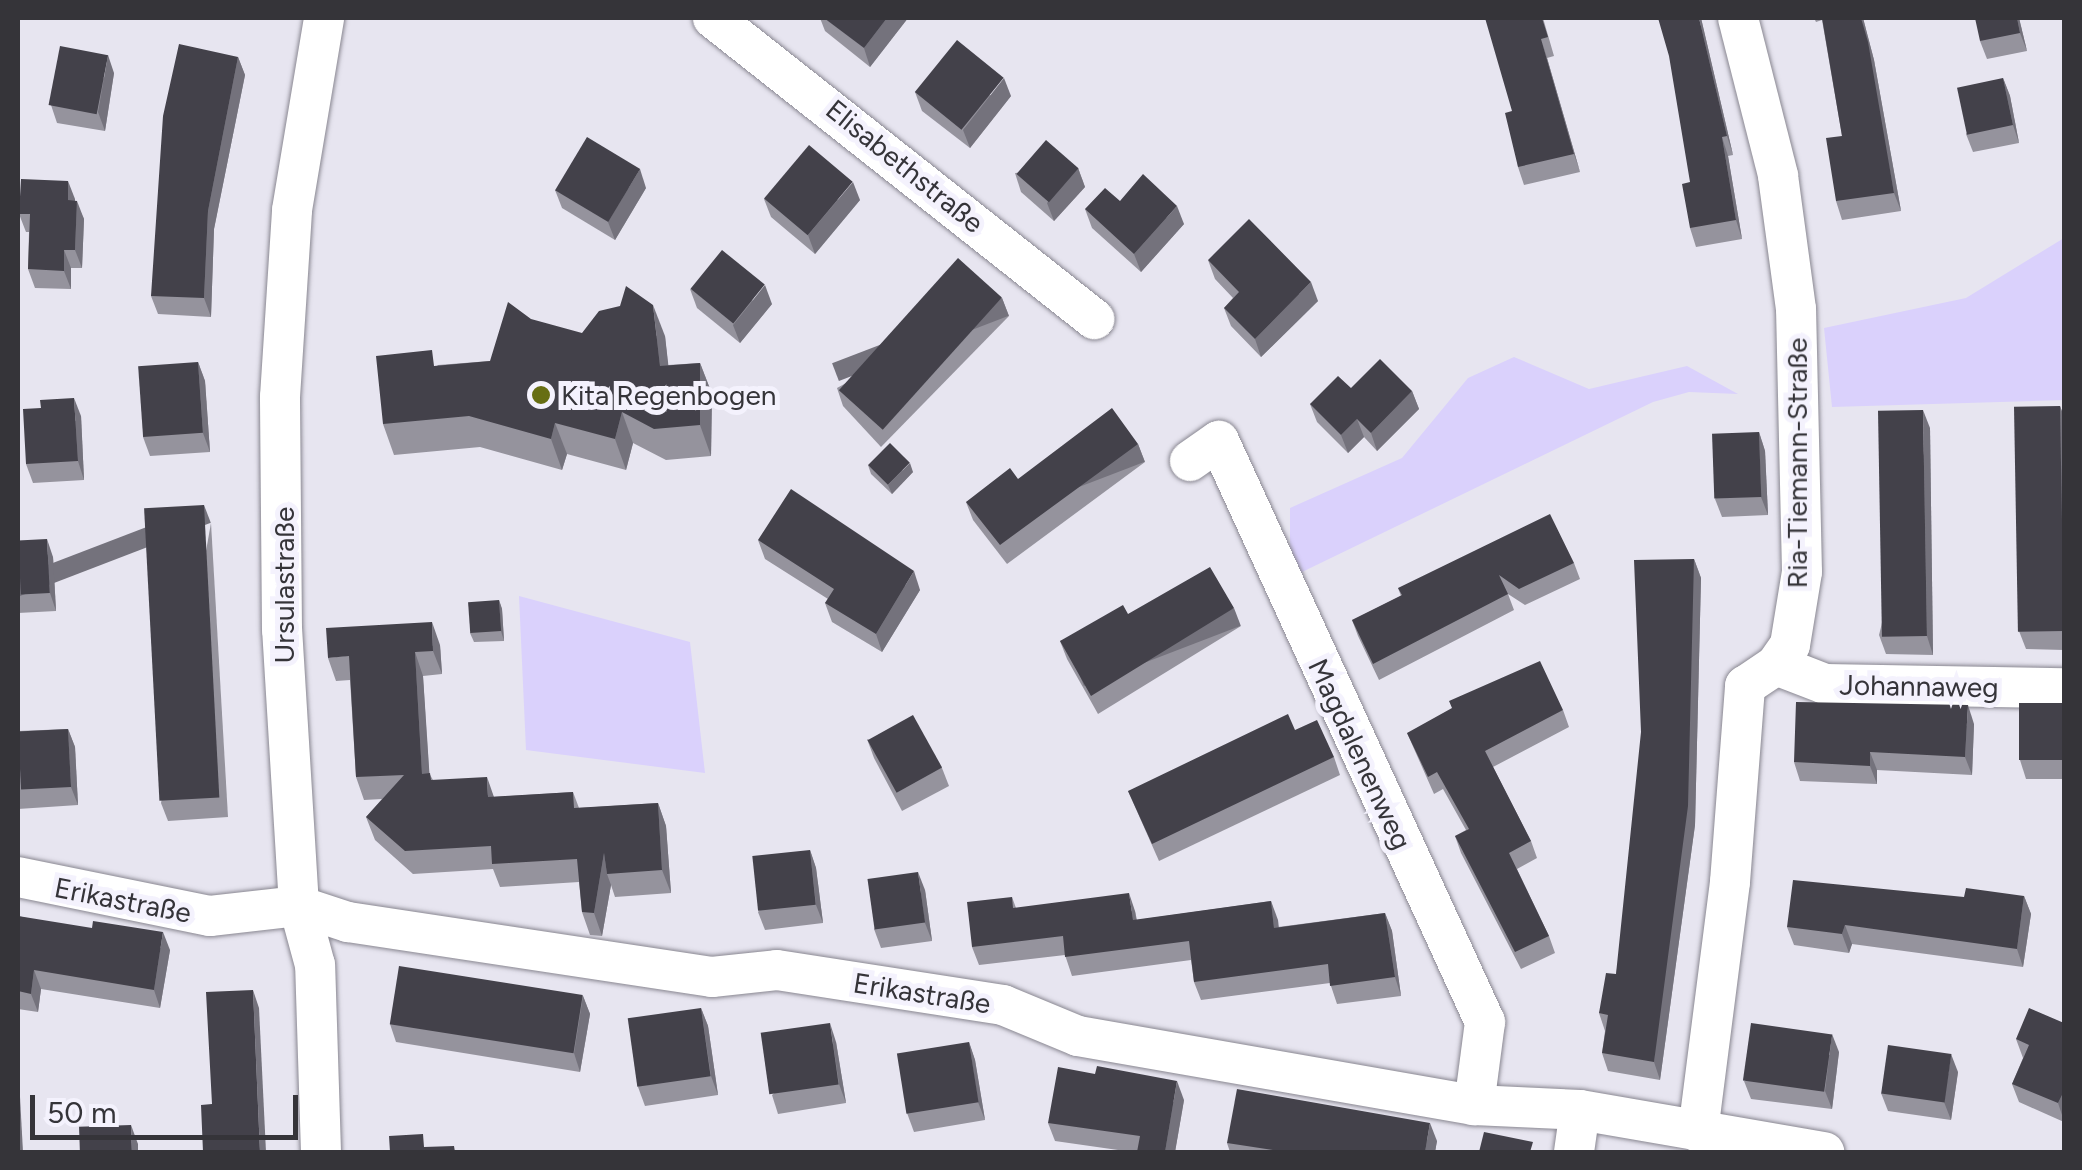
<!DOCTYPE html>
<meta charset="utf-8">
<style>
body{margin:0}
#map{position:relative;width:2082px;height:1170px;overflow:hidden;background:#e7e5f0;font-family:Figtree,sans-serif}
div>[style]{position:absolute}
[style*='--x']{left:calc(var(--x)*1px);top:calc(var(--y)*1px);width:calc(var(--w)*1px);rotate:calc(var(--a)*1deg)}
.green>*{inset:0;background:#dad1fc}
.roads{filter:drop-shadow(0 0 2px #898791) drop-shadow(0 0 2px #898791)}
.minor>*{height:40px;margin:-20px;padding:0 20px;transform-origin:20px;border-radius:20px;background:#fff}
.wall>*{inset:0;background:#95939d}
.shaded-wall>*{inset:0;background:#74727c;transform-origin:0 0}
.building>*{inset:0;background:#43414a;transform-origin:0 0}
.dots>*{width:28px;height:28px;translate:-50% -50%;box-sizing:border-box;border:5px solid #f4f2fd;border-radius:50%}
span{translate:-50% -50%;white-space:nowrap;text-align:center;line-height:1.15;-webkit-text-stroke:10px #f4f2fd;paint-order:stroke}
.street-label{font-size:28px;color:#353439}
.poi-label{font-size:28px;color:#353439}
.left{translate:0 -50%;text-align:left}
.frame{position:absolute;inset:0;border:20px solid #353439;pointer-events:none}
.scale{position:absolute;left:30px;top:1095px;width:268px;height:45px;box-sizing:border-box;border:5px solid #353439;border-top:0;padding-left:12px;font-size:30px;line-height:35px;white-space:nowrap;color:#353439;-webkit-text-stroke:8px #f4f2fd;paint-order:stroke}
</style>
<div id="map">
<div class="green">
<div style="clip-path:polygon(2064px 238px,2064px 400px,1832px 407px,1824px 328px,1966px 298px)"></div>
<div style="clip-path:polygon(1514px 357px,1589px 389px,1687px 366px,1738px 394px,1689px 392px,1653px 402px,1300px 573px,1290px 554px,1290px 508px,1402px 458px,1468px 378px)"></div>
<div style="clip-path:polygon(519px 596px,690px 642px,705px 773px,526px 750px)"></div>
</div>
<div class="roads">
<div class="minor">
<div style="--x:713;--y:18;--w:486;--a:38.3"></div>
<div style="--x:1190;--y:461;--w:35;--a:-35"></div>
<div style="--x:1219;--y:441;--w:639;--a:65.4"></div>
<div style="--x:1485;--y:1022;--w:84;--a:97.5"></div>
<div style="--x:1776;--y:665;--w:53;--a:21.2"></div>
<div style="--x:1825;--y:684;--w:239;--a:1"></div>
<div style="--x:18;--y:877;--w:196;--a:11.5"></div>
<div style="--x:210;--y:916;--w:90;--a:-6.4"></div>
<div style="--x:299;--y:906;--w:52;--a:18.1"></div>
<div style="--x:348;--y:922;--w:368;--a:8.6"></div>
<div style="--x:712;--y:977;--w:65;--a:-6.1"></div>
<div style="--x:777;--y:970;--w:229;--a:8.8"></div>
<div style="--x:1003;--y:1005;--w:81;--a:22.5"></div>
<div style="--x:1078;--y:1036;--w:402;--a:9.9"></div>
<div style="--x:1474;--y:1105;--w:106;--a:2.7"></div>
<div style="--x:1580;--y:1110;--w:248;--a:9.8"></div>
<div style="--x:1698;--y:1132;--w:252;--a:-82.7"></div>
<div style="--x:1730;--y:882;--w:197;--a:-85.6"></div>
<div style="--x:1745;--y:686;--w:37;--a:-34"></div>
<div style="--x:1776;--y:665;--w:24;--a:-55"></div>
<div style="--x:1790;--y:645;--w:74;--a:-80.7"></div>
<div style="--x:1802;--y:572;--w:263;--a:-91.3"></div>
<div style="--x:1796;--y:309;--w:135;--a:-97.7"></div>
<div style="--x:1778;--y:175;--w:162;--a:-104.3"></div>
<div style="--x:321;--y:1152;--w:187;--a:-91.8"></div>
<div style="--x:315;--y:965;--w:61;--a:-105.2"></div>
<div style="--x:299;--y:906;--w:277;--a:-93.5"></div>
<div style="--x:282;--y:630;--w:233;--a:-90.5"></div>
<div style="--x:280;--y:397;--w:187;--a:-86.3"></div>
<div style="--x:292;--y:210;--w:195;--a:-80.5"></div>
<div style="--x:1574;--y:1152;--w:42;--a:-81.9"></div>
</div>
</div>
<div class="wall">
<div style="clip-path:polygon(820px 18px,908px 18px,870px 67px,825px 31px)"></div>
<div style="clip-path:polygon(1543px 18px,1554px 56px,1547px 58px,1580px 172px,1524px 185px,1518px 167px,1512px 111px)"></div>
<div style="clip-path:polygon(1701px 18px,1733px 155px,1728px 156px,1742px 239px,1696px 247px,1690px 228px,1690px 182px)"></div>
<div style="clip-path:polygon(1814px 18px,1863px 18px,1874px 60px,1901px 211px,1842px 220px,1836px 201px,1842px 136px,1822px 20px,1816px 22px)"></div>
<div style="clip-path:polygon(2019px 18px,2027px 51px,1987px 59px,1980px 41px)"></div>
<div style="clip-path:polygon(238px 57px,245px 75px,214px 229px,211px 317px,158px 314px,151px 296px)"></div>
<div style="clip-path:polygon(114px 73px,105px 131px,57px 123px,51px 105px)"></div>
<div style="clip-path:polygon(2003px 78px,2010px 96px,2019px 143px,1973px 152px,1966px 134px)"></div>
<div style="clip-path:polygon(915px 92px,1011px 96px,970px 148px,922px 111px)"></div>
<div style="clip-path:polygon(1078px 168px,1085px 187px,1054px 221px,1021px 192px,1015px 173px)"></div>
<div style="clip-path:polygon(646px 188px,615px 240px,562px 208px,555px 190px)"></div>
<div style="clip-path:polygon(764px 199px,860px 200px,815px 254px,771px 217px)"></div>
<div style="clip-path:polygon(75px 201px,84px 219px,82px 268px,71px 268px,71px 289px,35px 288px,28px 269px,29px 232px,26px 232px,19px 214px)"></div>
<div style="clip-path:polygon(1120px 201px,1184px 224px,1141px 272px,1092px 228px,1085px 209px)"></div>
<div style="clip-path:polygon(1208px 260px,1318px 301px,1261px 357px,1231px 326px,1224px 308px,1233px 298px,1215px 279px)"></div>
<div style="clip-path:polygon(690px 289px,772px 304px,740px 343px,697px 308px)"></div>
<div style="clip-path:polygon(1002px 298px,1009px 316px,881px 447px,843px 406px,837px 388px)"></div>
<div style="clip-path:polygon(582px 333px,665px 336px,668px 365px,700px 363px,712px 394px,711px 456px,666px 460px,633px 443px,626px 470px,567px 454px,562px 470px,480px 447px,394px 455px,383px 424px,438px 365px,490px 361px)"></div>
<div style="clip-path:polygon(198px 362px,205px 381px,210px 452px,150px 456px,143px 437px)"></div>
<div style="clip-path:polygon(1351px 388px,1412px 391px,1419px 409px,1377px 451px,1364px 437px,1348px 453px,1317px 422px,1310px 404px)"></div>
<div style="clip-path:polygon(2060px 406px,2064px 417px,2064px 650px,2026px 649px,2019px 631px)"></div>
<div style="clip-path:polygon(81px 416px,84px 480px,33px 483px,26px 464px)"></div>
<div style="clip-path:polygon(1930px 428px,1933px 655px,1886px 654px,1879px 635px)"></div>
<div style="clip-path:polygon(1759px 432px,1765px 451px,1768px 515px,1722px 517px,1715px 499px)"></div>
<div style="clip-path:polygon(1138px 444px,1145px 462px,1007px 564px,973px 520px,966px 502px,1018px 479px)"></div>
<div style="clip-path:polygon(868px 465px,913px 472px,892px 494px,871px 474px)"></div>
<div style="clip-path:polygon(211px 523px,228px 817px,168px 821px,161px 803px)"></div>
<div style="clip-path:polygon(758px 540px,920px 590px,882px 652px,832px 622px,825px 603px,828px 599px,765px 559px)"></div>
<div style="clip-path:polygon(18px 541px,53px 557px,56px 611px,18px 613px)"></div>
<div style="clip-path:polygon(1694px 559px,1701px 578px,1695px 825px,1660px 1080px,1608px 1071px,1602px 1053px,1605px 1031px,1599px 1013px,1616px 974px)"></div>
<div style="clip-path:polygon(1574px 563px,1580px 579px,1525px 605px,1508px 594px,1514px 610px,1379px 680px,1358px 636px,1352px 620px,1401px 596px,1398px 588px)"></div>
<div style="clip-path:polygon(499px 600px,502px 609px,504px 641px,474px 642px,470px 633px)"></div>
<div style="clip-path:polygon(1128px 614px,1241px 626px,1098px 714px,1067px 659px,1060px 641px)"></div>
<div style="clip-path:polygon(440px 645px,442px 674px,423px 676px,429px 773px,433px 780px,494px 797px,573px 792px,579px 808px,658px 803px,666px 826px,671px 893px,615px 897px,611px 885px,602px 936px,590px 935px,582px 912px,579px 882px,500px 887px,493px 869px,413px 874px,375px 840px,366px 817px,382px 799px,364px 800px,356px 777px,350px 680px,336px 681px,328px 658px)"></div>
<div style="clip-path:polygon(2064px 703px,2064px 779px,2026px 779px,2020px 760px)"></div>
<div style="clip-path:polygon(1563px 710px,1569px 727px,1493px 767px,1531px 841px,1537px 858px,1517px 869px,1549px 936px,1555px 953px,1521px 969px,1461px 853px,1455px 836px,1466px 830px,1443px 789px,1434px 794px,1407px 733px)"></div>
<div style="clip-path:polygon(1974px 724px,1972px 775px,1877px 770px,1877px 784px,1800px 781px,1794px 762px)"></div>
<div style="clip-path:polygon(68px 729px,75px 747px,78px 805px,18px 809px,18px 731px)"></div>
<div style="clip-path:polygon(867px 739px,942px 768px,949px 786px,902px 811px,874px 758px)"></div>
<div style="clip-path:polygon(1334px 757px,1340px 775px,1159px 861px,1128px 791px)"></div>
<div style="clip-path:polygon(810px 850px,816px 868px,823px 923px,765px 930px,758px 912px)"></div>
<div style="clip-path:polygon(925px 890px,932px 941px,881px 948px,874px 929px)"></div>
<div style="clip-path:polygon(2024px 896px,2031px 914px,2023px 967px,1852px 944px,1849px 953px,1794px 945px,1787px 927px,1964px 897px)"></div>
<div style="clip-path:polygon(1012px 897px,1016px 908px,1135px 911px,1137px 920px,1271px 901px,1278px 927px,1385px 913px,1392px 931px,1401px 996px,1337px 1004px,1330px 983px,1201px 1000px,1194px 982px,1191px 960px,1072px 976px,1065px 955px,979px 965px,972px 947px)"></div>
<div style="clip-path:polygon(18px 916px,170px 950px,160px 1008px,41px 989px,38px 1012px,18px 1009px)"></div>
<div style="clip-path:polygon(583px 996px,590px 1014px,580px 1072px,396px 1042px,390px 1024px)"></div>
<div style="clip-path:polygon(701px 1008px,708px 1026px,718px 1095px,645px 1106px,638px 1087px)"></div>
<div style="clip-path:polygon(2064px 1023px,2064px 1122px,2019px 1102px,2012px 1084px,2023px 1058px,2016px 1039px)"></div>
<div style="clip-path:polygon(836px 1042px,846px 1103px,778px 1114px,772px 1095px)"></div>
<div style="clip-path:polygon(969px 1042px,975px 1060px,985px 1120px,914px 1132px,907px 1113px)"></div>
<div style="clip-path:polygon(1839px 1052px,1832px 1109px,1751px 1099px,1744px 1081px)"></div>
<div style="clip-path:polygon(1958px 1072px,1951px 1120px,1888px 1111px,1881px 1093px)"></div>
<div style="clip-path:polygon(1184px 1100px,1175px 1152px,1132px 1152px,1055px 1141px,1048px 1123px)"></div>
<div style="clip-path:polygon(1437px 1141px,1435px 1152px,1230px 1152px,1227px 1143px)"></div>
</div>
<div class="shaded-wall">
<div style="clip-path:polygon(887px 18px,908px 18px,870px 67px,864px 48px)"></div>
<div style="clip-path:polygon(1699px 18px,1701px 18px,1733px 155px,1727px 136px)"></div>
<div style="clip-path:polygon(1861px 18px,1863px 18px,1874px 60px,1901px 211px,1894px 193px)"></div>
<div style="clip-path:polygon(2017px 18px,2019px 18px,2027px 51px,2020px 33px)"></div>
<div style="clip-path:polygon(1541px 39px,1547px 58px,1580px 172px,1574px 154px)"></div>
<div style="clip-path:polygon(108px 55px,114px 73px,105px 131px,98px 112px)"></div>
<div style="clip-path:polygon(238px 57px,245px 75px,214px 229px,211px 317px,204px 298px,208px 211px)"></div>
<div style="clip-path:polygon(1004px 78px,1011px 96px,970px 148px,963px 130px)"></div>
<div style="clip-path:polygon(2003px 78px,2010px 96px,2019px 143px,2013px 125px)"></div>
<div style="clip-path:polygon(1722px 137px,1728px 156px,1742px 239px,1736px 220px)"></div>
<div style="clip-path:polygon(1078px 168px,1085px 187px,1054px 221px,1047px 203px)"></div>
<div style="clip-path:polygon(640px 169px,646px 188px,615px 240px,608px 222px)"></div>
<div style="clip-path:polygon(68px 181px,75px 199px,75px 219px,68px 200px)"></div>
<div style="clip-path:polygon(853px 182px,860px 200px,815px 254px,808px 235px)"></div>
<div style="clip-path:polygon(77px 201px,84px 219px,82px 268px,75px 250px)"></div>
<div style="clip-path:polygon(1177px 206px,1184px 224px,1141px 272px,1134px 254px)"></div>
<div style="clip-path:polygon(64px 250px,71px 268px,71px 289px,64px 271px)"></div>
<div style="clip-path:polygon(1311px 282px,1318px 301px,1261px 357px,1255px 339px)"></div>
<div style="clip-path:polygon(765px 285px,772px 304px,740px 343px,733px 325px)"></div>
<div style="left:1002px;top:298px;width:19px;height:182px;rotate:69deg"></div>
<div style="clip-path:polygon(653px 305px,665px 336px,672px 397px,660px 366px)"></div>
<div style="clip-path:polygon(198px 362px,205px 381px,210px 452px,203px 433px)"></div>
<div style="clip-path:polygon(700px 363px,712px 394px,711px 456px,700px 425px)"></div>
<div style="clip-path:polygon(1412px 391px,1419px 409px,1377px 451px,1371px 433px)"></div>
<div style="clip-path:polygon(74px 398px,81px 416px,84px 480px,78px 461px)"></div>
<div style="clip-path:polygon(2060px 406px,2064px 417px,2064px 638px,2062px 631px)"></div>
<div style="clip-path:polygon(1923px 410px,1930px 428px,1933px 655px,1927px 636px)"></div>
<div style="clip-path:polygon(622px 412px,633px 443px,626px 470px,615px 439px)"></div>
<div style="clip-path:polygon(1357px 419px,1364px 437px,1348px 453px,1341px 435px)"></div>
<div style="clip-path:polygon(555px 423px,567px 454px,562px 470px,551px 439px)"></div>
<div style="clip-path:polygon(1759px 432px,1765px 451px,1768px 515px,1761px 497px)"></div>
<div style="left:1138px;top:444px;width:19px;height:171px;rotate:69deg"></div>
<div style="clip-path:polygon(910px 463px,913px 472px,892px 494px,888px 485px)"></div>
<div style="left:204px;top:505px;width:19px;height:293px;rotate:69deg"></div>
<div style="clip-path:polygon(47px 539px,53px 557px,56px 611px,50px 593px)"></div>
<div style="clip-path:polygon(1694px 559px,1701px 578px,1695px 825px,1660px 1080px,1654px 1062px)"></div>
<div style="clip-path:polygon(914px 571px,920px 590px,882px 652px,876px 634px)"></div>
<div style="clip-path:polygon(499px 600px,502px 609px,504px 641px,501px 631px)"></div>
<div style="left:1234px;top:608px;width:19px;height:168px;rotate:69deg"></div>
<div style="clip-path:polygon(432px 622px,440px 645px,442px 674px,433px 651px)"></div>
<div style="clip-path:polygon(415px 652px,423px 676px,431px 797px,422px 774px)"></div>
<div style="clip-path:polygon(1968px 705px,1974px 724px,1972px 775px,1965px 757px)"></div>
<div style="clip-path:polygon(68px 729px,75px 747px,78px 805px,71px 787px)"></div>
<div style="clip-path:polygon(1870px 752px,1877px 770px,1877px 784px,1870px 766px)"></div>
<div style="clip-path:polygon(487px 777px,495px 800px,488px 797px)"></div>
<div style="clip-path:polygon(658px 803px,666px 826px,671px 893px,662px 870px)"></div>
<div style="clip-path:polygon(810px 850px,816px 868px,823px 923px,816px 905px)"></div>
<div style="clip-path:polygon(604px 853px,607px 874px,611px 885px,602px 936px,594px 913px)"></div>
<div style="clip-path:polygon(918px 872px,925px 890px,932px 941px,925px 923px)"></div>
<div style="clip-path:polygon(1129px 893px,1135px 911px,1139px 938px,1133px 920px)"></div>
<div style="clip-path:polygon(2024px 896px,2031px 914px,2023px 967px,2017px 949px)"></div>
<div style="clip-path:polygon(1271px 901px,1278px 920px,1281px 946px,1274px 928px)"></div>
<div style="clip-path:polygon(1385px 913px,1392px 931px,1401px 996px,1395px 977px)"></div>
<div style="clip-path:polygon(1845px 925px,1852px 944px,1849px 953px,1842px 934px)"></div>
<div style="clip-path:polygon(163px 932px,170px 950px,160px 1008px,154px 990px)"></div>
<div style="clip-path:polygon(34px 970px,41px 989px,38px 1012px,31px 994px)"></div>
<div style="clip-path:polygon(253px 990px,259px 1008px,266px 1152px,260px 1152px)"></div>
<div style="clip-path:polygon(583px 996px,590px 1014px,580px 1072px,574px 1053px)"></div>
<div style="clip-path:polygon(701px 1008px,708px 1026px,718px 1095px,711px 1076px)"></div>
<div style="clip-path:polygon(830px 1023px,836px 1042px,846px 1103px,839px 1084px)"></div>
<div style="clip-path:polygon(1832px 1034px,1839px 1052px,1832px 1109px,1825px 1091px)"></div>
<div style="clip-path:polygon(969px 1042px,975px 1060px,985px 1120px,978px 1102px)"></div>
<div style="clip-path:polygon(1951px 1054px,1958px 1072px,1951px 1120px,1944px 1102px)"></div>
<div style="clip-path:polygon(1177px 1081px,1184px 1100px,1175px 1152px,1165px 1152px)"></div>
<div style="clip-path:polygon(18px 1091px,20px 1097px,23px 1152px,18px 1152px)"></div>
<div style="clip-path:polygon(2064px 1091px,2064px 1121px,2058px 1103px)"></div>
<div style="clip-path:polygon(1430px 1123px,1437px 1141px,1435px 1152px,1425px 1152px)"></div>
<div style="clip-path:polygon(131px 1125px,138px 1144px,138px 1152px,132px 1152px)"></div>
</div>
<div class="building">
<div style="clip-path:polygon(824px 18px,887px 18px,864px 48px)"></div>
<div style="clip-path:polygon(1485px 18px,1542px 18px,1548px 37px,1541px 39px,1574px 154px,1518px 167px,1505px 113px,1512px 111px)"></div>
<div style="clip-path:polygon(1658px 18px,1699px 18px,1727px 136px,1722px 137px,1736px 220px,1690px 228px,1682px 184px,1690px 182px,1669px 56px)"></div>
<div style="clip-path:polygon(1822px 18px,1861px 18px,1868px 42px,1894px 193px,1836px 201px,1826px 138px,1842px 136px)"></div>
<div style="clip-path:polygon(1975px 18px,2017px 18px,2020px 33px,1980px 41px)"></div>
<div style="left:957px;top:40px;width:60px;height:67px;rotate:39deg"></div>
<div style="clip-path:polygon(179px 44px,238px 57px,208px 211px,204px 298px,151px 296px,163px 116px)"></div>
<div style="left:60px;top:46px;width:49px;height:60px;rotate:11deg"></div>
<div style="left:2003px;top:78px;width:48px;height:47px;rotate:78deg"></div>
<div style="left:587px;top:137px;width:62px;height:62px;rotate:31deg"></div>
<div style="left:1046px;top:140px;width:43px;height:45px;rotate:41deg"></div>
<div style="left:809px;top:145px;width:57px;height:70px;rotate:40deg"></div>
<div style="clip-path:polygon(1143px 174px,1177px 206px,1134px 254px,1085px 209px,1105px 188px,1120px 201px)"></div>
<div style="clip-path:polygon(21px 179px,68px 181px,68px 200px,77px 201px,75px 250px,64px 250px,64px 271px,28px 269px,30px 214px,19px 214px)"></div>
<div style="clip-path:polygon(1249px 219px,1311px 282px,1255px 339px,1224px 308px,1239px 292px,1208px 260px)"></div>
<div style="left:722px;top:250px;width:55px;height:50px;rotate:39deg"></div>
<div style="left:958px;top:258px;width:59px;height:178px;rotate:42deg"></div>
<div style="clip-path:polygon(626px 286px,653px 305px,660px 366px,700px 363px,700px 425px,654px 429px,622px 412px,615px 439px,555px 423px,551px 439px,469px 416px,383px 424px,376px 356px,432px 350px,434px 366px,490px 361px,508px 302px,531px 319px,582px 333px,599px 311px,620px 306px)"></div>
<div style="clip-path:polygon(1380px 359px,1412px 391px,1371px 433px,1357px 419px,1341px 435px,1310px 404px,1338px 376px,1351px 388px)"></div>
<div style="left:198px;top:362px;width:71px;height:60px;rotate:86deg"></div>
<div style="clip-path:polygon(74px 398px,78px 461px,26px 464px,23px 409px,41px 408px,40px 400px)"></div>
<div style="left:2060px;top:406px;width:225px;height:46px;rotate:89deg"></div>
<div style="clip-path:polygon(1112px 408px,1138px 444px,1000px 545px,966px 502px,1010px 468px,1018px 479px)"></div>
<div style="left:1923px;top:410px;width:226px;height:45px;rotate:89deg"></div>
<div style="left:1759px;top:432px;width:65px;height:47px;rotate:88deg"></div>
<div style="left:890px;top:443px;width:28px;height:31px;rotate:45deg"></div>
<div style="clip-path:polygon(791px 489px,914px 571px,876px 634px,825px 603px,834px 589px,758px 540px)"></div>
<div style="left:204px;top:505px;width:293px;height:60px;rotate:87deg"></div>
<div style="clip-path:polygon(1550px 514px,1574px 563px,1519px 589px,1499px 575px,1508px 594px,1373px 664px,1352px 620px,1402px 595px,1398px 588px)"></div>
<div style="left:47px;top:539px;width:54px;height:29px;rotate:87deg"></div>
<div style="clip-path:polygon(1694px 559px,1688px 806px,1654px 1062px,1602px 1053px,1608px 1015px,1599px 1013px,1606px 973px,1616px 974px,1641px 732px,1634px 560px)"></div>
<div style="clip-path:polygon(1210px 567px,1234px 608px,1091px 696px,1060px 641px,1123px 605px,1128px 614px)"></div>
<div style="left:499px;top:600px;width:31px;height:31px;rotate:86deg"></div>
<div style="clip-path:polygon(432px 622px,433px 651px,415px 652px,422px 774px,430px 773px,431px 780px,487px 777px,488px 797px,573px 792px,574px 808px,658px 803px,662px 870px,607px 874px,604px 853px,594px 913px,582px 912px,577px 859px,492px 864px,491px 846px,405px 851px,366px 817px,404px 775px,356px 777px,349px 656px,328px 658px,326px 628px)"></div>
<div style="clip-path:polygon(1540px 661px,1563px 710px,1485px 751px,1531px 841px,1509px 853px,1549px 936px,1515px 952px,1455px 836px,1469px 829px,1437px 772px,1428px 777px,1407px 733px,1452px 708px,1449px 701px)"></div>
<div style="clip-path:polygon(1796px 702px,1968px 705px,1965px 757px,1870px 752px,1870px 766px,1794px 762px)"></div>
<div style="left:2019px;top:703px;width:45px;height:57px"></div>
<div style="clip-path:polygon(1288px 714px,1295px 730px,1317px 720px,1334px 757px,1152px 844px,1128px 791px)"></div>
<div style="left:913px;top:715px;width:60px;height:52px;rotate:61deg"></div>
<div style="left:68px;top:729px;width:58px;height:50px;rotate:87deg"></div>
<div style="left:810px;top:850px;width:55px;height:58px;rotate:84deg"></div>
<div style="left:918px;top:872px;width:51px;height:51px;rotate:82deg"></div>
<div style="clip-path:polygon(1793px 880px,1964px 897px,1966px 888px,2024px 896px,2017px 949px,1845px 925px,1842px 934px,1787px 927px)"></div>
<div style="clip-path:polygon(1129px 893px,1133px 920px,1271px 901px,1274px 928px,1385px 913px,1395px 977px,1330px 986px,1328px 964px,1194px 982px,1189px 941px,1065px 957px,1063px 936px,972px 947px,967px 902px,1012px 897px,1013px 908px)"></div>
<div style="clip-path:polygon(18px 916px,92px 928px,93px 921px,163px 932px,154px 990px,34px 970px,31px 994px,18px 991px)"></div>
<div style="left:399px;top:966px;width:186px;height:59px;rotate:9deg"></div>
<div style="clip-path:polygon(253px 990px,260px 1152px,203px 1152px,201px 1105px,212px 1104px,206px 992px)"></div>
<div style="left:701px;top:1008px;width:69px;height:74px;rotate:82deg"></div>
<div style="clip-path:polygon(2029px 1008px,2064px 1023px,2064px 1091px,2058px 1103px,2012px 1084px,2029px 1045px,2016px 1039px)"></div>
<div style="left:830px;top:1023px;width:62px;height:70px;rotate:82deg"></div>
<div style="left:1751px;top:1023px;width:82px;height:58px;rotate:8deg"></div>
<div style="left:969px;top:1042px;width:61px;height:73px;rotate:81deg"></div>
<div style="left:1888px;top:1045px;width:64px;height:49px;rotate:8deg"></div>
<div style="clip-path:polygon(1097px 1066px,1177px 1081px,1165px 1152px,1137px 1152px,1140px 1136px,1048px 1123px,1058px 1067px,1095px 1074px)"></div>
<div style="clip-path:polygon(1237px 1089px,1430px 1123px,1425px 1152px,1286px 1152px,1227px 1143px)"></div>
<div style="left:131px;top:1125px;width:27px;height:52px;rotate:88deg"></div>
<div style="clip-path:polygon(1484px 1132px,1533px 1142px,1530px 1152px,1479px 1152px)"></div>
<div style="clip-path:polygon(423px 1134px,424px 1147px,454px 1146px,455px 1152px,390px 1152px,389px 1136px)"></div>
</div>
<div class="dots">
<div style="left:541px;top:395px;background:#676e13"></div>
</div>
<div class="street-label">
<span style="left:905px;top:166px;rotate:39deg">Elisabethstraße</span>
<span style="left:1797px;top:463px;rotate:-90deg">Ria-Tiemann-Straße</span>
<span style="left:284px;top:585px;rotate:-90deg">Ursulastraße</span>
<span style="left:1919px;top:686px;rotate:1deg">Johannaweg</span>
<span style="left:1360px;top:754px;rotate:65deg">Magdalenenweg</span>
<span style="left:123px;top:900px;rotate:11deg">Erikastraße</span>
<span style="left:922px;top:993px;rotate:9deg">Erikastraße</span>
</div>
<div class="poi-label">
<span class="left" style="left:561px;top:395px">Kita Regenbogen</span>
</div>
<div class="frame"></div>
<div class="scale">50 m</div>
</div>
